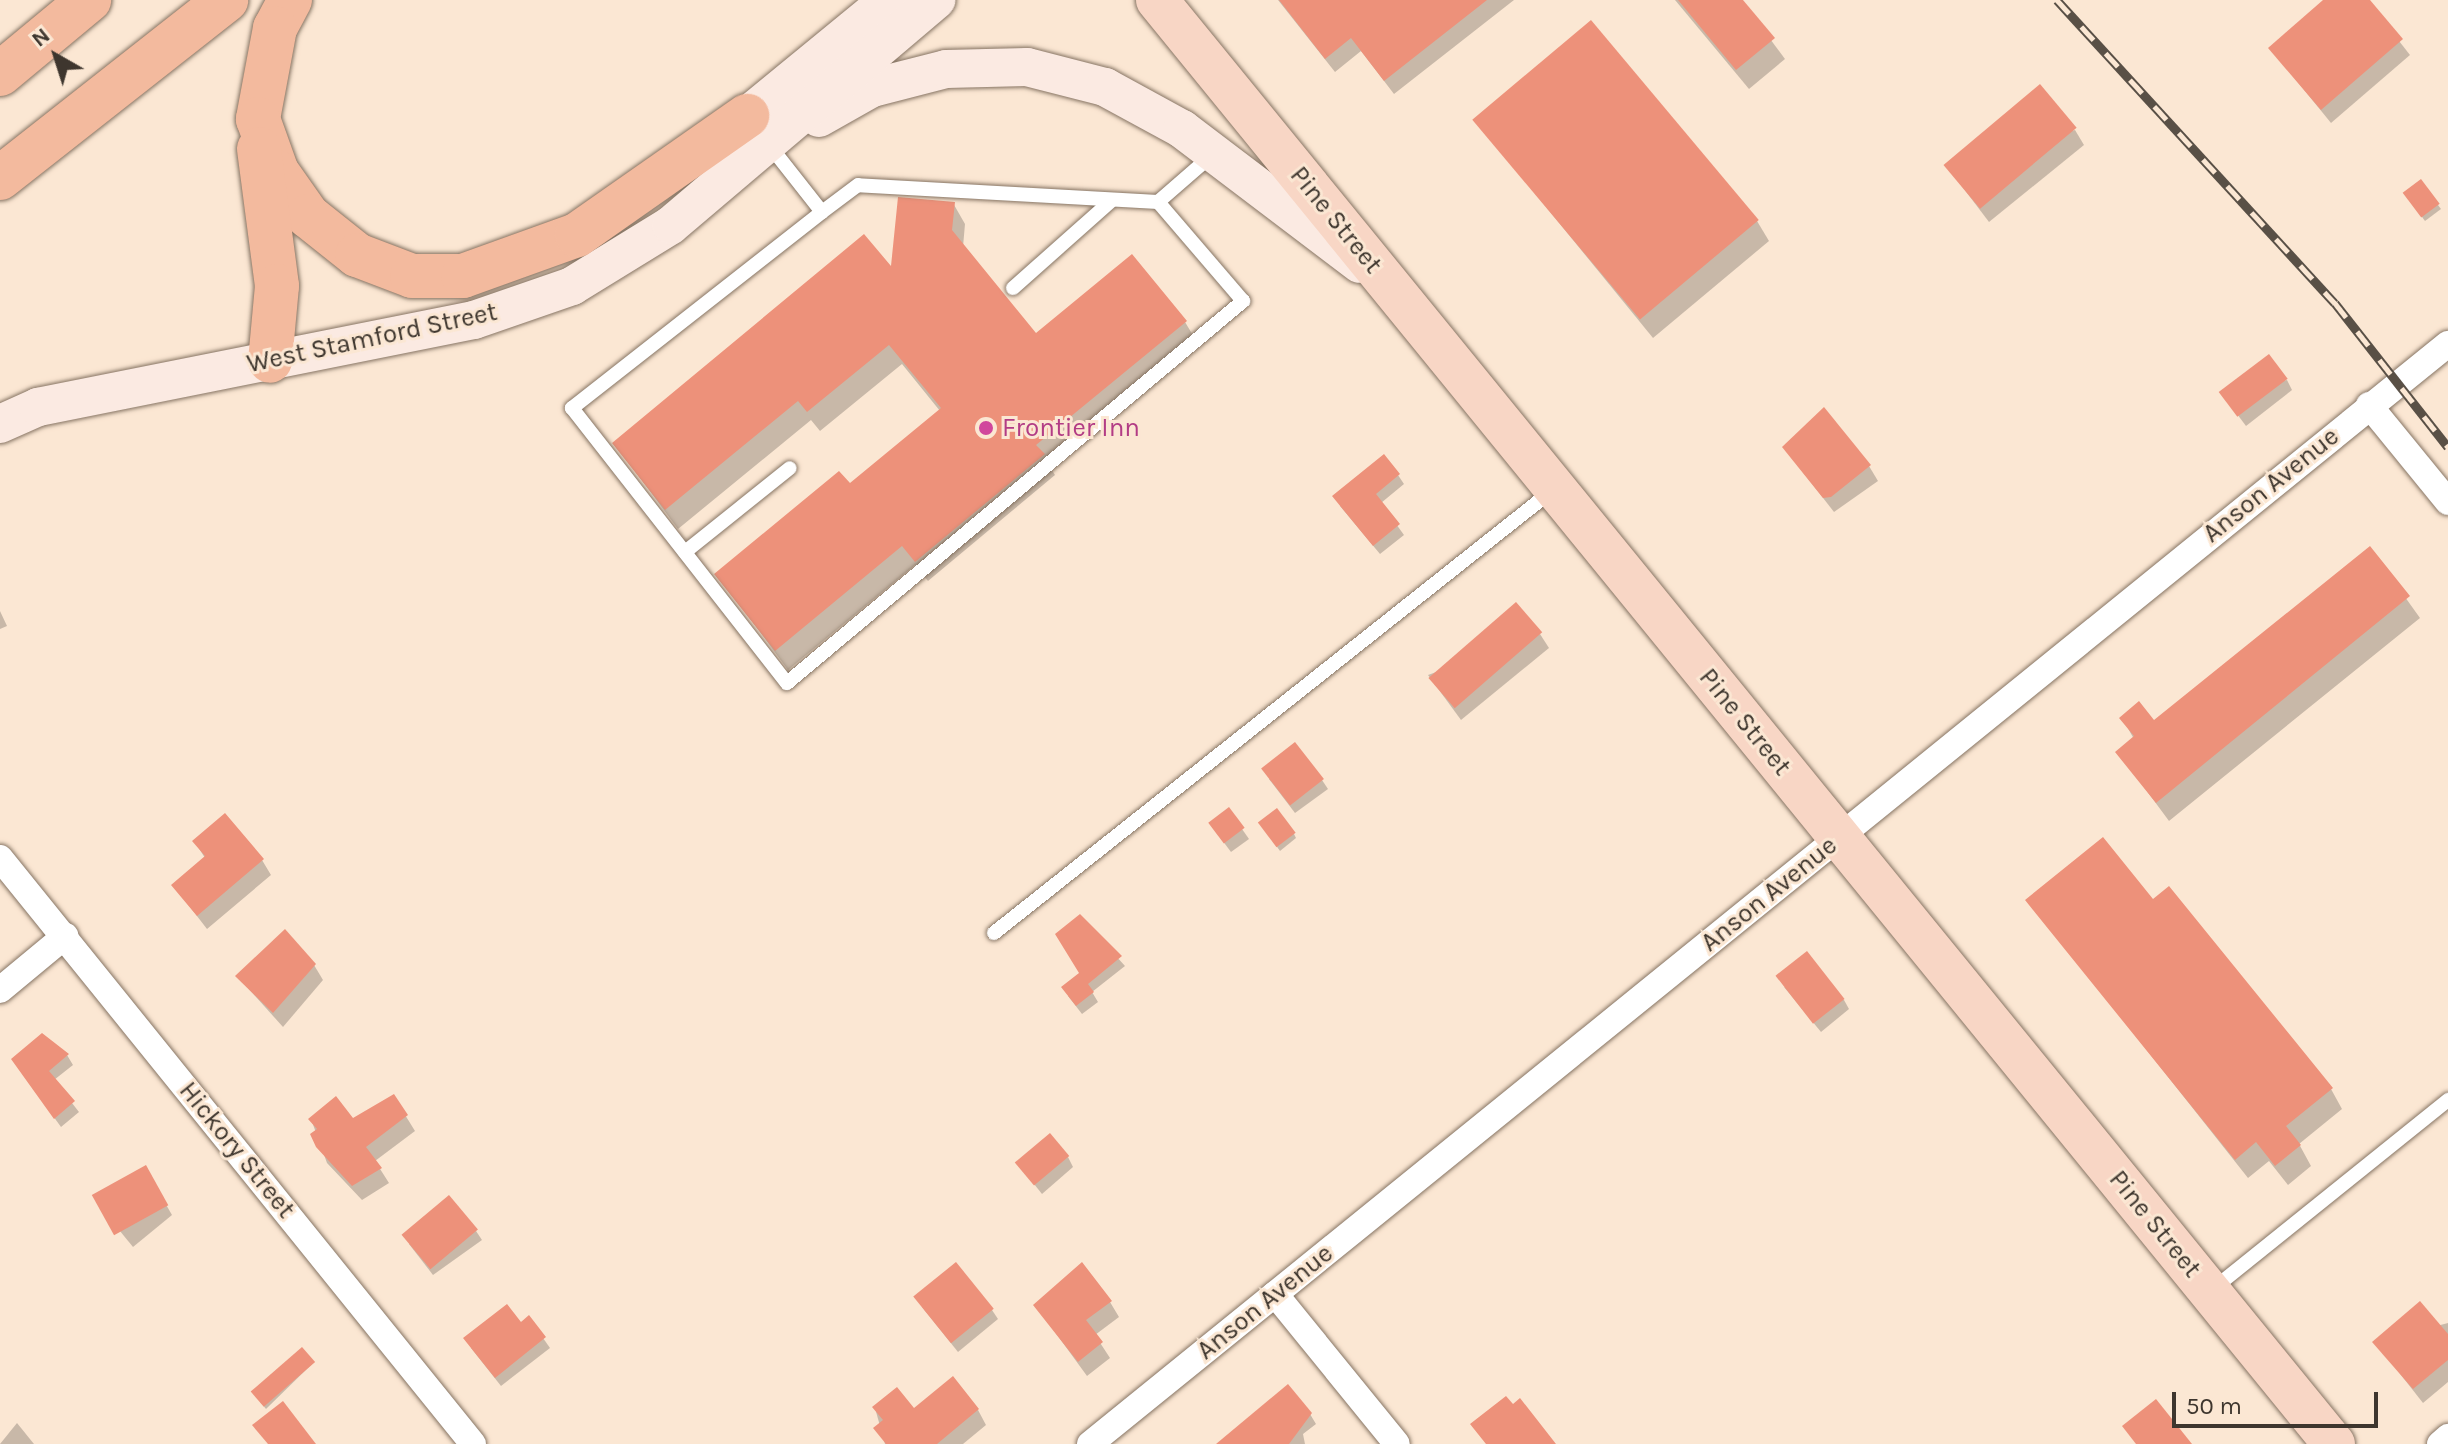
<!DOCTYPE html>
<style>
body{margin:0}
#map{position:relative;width:2448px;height:1444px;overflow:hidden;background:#fbe7d3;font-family:Karla,sans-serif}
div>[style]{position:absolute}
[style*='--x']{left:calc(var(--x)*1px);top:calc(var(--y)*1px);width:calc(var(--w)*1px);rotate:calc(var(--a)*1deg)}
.shadow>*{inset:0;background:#0003}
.building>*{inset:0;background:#ed917a;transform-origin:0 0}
.roads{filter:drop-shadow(0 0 2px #867463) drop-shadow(0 0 2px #867463)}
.service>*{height:14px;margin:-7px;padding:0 7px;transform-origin:7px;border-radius:7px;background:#fff}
.minor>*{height:26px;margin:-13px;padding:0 13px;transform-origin:13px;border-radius:13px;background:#fff}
.secondary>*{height:38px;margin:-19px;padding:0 19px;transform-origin:19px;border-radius:19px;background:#fbeae2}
.primary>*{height:42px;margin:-21px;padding:0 21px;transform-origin:21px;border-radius:21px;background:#f8d6c5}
.motorway>*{height:44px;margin:-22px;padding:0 22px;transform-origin:22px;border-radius:22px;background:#f3ba9e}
.rail>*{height:9px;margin-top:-4.5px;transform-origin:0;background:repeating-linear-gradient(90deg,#fbe7d3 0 18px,#595046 0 36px);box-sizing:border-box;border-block:2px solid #595046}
.dots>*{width:22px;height:22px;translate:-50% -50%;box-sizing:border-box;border:4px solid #fbe7d3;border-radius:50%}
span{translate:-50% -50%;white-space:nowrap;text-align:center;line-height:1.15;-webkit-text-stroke:6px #fbe7d3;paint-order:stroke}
.street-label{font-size:26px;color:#3e362e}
.hotel-label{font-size:26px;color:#b23c85}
.left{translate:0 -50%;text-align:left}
.north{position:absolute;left:16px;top:16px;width:80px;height:80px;-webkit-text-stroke:6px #fbe7d3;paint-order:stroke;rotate:321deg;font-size:22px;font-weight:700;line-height:32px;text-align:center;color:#3e362e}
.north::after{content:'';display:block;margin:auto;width:28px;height:36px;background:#3e362e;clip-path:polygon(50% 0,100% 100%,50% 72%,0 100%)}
.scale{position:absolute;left:2172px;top:1392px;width:206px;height:36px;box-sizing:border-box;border:4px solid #3e362e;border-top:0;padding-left:10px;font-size:24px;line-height:28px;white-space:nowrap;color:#3e362e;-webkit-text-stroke:6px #fbe7d3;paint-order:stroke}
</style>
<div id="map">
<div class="shadow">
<div style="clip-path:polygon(1278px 0,1514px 0,1394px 94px,1361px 51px,1335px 72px)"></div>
<div style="clip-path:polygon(1675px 0,1741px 0,1785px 59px,1749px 89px)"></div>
<div style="clip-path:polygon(2327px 0,2367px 0,2410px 55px,2331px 123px,2270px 48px)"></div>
<div style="clip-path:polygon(1475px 120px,1757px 221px,1769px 241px,1653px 338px)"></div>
<div style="clip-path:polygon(2075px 130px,2084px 145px,1989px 222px,1945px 164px)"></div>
<div style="clip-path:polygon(2408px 198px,2438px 205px,2441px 209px,2425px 221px)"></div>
<div style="clip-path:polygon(953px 203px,965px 224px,963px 247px,1036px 336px,1185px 322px,1197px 342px,1048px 464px,1055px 475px,928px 581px,915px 565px,788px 670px,717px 574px,849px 486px,940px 411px,902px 364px,820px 431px,811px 420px,678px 529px,614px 443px,892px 270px)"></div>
<div style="clip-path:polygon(2287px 380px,2292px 390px,2246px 426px,2222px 394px)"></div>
<div style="clip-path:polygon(1784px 448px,1869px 466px,1878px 481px,1834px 512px)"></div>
<div style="clip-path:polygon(1398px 475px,1404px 484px,1381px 503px,1404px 535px,1380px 554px,1340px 506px)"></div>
<div style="clip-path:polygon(2370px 548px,2420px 618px,2169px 821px,2118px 752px,2134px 739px,2122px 718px,2154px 722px)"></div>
<div style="clip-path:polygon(0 611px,7px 626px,0 629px)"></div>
<div style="clip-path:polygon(1540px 634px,1549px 648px,1461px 720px,1428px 675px)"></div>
<div style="clip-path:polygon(1269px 779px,1322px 780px,1328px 789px,1295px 813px)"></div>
<div style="clip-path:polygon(1228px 809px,1249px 839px,1231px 852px,1216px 832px)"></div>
<div style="clip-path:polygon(1263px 827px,1294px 834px,1296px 838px,1280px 851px)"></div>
<div style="clip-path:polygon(195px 842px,262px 860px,271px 875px,207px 929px,173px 885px,205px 858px)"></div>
<div style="clip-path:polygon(2028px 900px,2153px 902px,2331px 1089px,2342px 1109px,2299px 1144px,2311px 1166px,2288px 1185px,2269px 1161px,2248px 1178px)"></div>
<div style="clip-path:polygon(1080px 916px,1125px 966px,1092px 992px,1098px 1002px,1082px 1014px,1068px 996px,1081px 973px)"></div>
<div style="clip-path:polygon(314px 965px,323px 980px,283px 1027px,237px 976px)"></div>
<div style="clip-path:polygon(1784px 987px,1844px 1000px,1849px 1009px,1821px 1032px)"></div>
<div style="clip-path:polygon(67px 1055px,73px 1065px,54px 1080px,79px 1112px,61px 1127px,19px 1069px)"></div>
<div style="clip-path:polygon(394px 1097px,415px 1131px,375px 1161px,389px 1183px,362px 1200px,327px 1163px,311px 1119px,353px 1121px)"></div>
<div style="clip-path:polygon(1068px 1157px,1073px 1167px,1042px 1194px,1018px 1164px)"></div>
<div style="clip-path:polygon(145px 1168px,172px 1215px,133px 1247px,106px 1214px)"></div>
<div style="clip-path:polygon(476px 1231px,482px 1240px,433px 1275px,409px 1244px)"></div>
<div style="clip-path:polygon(1110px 1302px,1119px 1317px,1095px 1335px,1110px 1358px,1087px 1376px,1036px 1306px)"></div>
<div style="clip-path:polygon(922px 1307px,992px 1310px,998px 1319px,958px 1352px)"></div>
<div style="clip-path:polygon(529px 1318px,550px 1348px,501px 1386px,471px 1348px)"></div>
<div style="clip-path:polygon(2448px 1323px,2448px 1382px,2423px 1403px,2375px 1342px)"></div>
<div style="clip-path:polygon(313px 1363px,266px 1409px,254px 1394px)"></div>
<div style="clip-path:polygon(875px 1408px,978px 1410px,986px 1425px,963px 1444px,885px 1444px)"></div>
<div style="clip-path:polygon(1310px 1414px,1316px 1424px,1303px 1434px,1305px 1444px,1217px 1444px)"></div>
<div style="clip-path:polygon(17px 1423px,34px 1444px,0 1444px)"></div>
</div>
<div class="building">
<div style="clip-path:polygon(1279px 0,1487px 0,1384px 81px,1351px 38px,1325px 59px)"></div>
<div style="clip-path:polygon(1678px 0,1743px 0,1775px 38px,1736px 70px)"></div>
<div style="clip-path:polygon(2323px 0,2370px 0,2403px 39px,2321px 110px,2268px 48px)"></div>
<div style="left:1591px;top:20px;width:261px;height:155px;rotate:50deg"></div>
<div style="left:2040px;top:84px;width:57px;height:126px;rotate:50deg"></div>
<div style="left:2421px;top:179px;width:31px;height:23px;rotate:53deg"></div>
<div style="clip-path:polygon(898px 197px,955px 202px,952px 230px,1036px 333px,1132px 254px,1187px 321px,1036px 445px,1045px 454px,915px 562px,902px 546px,775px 651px,714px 574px,839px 471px,850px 483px,941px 408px,889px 345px,807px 412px,798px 401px,665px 510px,612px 443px,864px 234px,891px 266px)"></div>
<div style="left:2269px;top:354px;width:31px;height:63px;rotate:53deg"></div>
<div style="clip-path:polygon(1824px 407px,1871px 465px,1831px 497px,1823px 498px,1782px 447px)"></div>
<div style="clip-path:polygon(1384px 454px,1400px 474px,1376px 494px,1400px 524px,1373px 546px,1332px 496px)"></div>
<div style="clip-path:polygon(2370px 546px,2410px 596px,2156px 803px,2115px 752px,2134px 736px,2119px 718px,2139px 701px,2154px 720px)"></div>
<div style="left:1516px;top:602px;width:40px;height:116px;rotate:49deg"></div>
<div style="left:1295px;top:742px;width:47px;height:43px;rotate:52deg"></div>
<div style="left:1229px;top:807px;width:26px;height:26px;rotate:53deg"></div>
<div style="left:1277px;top:808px;width:31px;height:24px;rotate:53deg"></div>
<div style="clip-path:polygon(225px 813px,264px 859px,197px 916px,171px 885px,205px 856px,192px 841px)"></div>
<div style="clip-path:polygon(2103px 837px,2153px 899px,2169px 886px,2333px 1088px,2286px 1126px,2301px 1145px,2275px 1166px,2256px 1142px,2235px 1160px,2025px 900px)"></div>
<div style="clip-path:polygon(1080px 914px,1122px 956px,1088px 984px,1094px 992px,1076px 1006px,1061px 987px,1079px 973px,1055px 934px)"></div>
<div style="clip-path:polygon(285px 929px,316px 964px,273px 1013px,235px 976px)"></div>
<div style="left:1807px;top:951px;width:61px;height:40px;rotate:52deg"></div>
<div style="clip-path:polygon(42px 1033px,69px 1054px,49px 1071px,75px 1101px,54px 1119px,11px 1059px)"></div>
<div style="clip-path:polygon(394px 1094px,408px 1115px,366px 1147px,382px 1168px,352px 1186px,316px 1147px,310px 1134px,317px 1129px,308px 1119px,336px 1096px,353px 1118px)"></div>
<div style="left:1050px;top:1133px;width:30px;height:46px;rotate:50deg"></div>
<div style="left:146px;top:1165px;width:46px;height:62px;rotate:61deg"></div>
<div style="left:449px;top:1195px;width:45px;height:62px;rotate:50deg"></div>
<div style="left:956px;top:1262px;width:60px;height:55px;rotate:51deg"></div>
<div style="clip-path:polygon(1082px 1262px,1112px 1301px,1086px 1320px,1103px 1342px,1078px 1362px,1033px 1305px)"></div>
<div style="clip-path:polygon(2420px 1301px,2448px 1334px,2448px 1360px,2413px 1389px,2372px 1342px)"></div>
<div style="clip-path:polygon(507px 1304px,521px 1322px,529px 1315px,546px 1337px,495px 1378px,463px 1338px)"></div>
<div style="left:302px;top:1347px;width:20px;height:68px;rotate:49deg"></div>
<div style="clip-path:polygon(953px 1376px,979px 1409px,937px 1444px,886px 1444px,873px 1428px,883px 1420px,872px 1407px,897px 1387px,914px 1408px)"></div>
<div style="clip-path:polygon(1288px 1384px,1312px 1413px,1289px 1444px,1216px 1444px)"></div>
<div style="clip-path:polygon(1506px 1396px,1513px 1404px,1520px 1398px,1556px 1444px,1486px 1444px,1470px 1424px)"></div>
<div style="clip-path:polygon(2156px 1399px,2192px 1444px,2136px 1444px,2122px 1426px)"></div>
<div style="clip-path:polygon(283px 1401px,316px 1444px,268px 1444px,252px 1425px)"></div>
</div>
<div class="roads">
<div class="service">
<div style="--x:770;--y:146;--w:84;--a:51.8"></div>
<div style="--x:822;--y:212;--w:318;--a:141.9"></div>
<div style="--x:572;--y:408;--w:349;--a:52"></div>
<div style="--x:787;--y:683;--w:595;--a:-39.95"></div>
<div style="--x:1243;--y:301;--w:130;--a:-130.6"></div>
<div style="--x:1158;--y:202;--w:300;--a:-176.8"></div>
<div style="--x:858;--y:185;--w:45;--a:143.1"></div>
<div style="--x:1158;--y:202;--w:72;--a:-41"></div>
<div style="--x:1013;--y:288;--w:131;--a:-41.6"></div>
<div style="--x:685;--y:552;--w:134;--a:-38.7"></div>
<div style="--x:994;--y:933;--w:713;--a:-38.4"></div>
<div style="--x:2213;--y:1289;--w:302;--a:-38.8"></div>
</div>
<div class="minor">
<div style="--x:2369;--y:405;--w:125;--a:50.8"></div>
<div style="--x:0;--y:858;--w:753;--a:51.09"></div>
<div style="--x:0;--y:990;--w:85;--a:-39.7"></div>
<div style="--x:1275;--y:1294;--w:193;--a:50.9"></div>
<div style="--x:1090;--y:1444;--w:1748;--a:-39.01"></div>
<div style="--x:2440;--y:1444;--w:11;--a:-41"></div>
</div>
<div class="secondary">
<div style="--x:819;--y:118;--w:61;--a:-29.5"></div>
<div style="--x:872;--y:88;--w:76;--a:-14.4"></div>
<div style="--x:946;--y:69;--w:81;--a:-1.4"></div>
<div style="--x:1027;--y:67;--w:81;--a:14.4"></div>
<div style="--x:1105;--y:87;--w:88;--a:28.6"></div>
<div style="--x:1182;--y:129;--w:223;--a:37.2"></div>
<div style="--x:764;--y:138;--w:28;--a:-128"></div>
<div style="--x:747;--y:116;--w:183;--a:-39.4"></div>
<div style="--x:0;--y:424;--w:42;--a:-24.1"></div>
<div style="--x:38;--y:407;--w:445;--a:-11.3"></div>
<div style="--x:474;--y:320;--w:104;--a:-19.1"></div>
<div style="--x:572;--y:286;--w:116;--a:-31.6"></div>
<div style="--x:671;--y:225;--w:348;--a:-40.3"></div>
</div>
<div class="primary">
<div style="--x:1157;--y:0;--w:1863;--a:50.82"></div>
</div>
<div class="motorway">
<div style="--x:290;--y:0;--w:32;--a:118"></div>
<div style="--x:275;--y:28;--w:93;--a:100.6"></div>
<div style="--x:258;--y:119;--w:56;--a:70.3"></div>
<div style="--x:277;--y:172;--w:54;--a:54.8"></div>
<div style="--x:308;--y:216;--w:63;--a:38.5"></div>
<div style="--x:357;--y:255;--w:59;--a:20.9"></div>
<div style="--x:412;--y:276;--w:51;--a:0"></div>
<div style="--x:463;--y:276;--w:121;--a:-19.8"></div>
<div style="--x:577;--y:235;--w:208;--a:-35"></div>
<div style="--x:0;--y:74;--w:116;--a:-39.7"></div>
<div style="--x:259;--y:149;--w:138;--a:82.5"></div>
<div style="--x:277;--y:286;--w:75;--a:95.3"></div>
<div style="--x:0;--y:178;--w:288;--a:-38.2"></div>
</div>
</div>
<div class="rail">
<div style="--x:2057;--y:0;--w:411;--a:47.5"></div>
<div style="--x:2335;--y:303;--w:183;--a:51.9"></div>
</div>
<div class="dots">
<div style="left:986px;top:428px;background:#d1479c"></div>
</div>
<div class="street-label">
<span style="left:1336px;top:220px;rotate:51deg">Pine Street</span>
<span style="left:372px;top:338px;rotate:-12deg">West Stamford Street</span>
<span style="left:2271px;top:485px;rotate:-39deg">Anson Avenue</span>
<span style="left:1745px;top:722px;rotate:51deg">Pine Street</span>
<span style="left:1769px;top:894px;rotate:-39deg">Anson Avenue</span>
<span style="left:237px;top:1150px;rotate:51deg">Hickory Street</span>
<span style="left:2155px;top:1224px;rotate:51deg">Pine Street</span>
<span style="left:1265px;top:1302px;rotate:-39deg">Anson Avenue</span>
</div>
<div class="hotel-label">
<span class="left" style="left:1002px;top:428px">Frontier Inn</span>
</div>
<div class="north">N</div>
<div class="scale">50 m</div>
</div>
